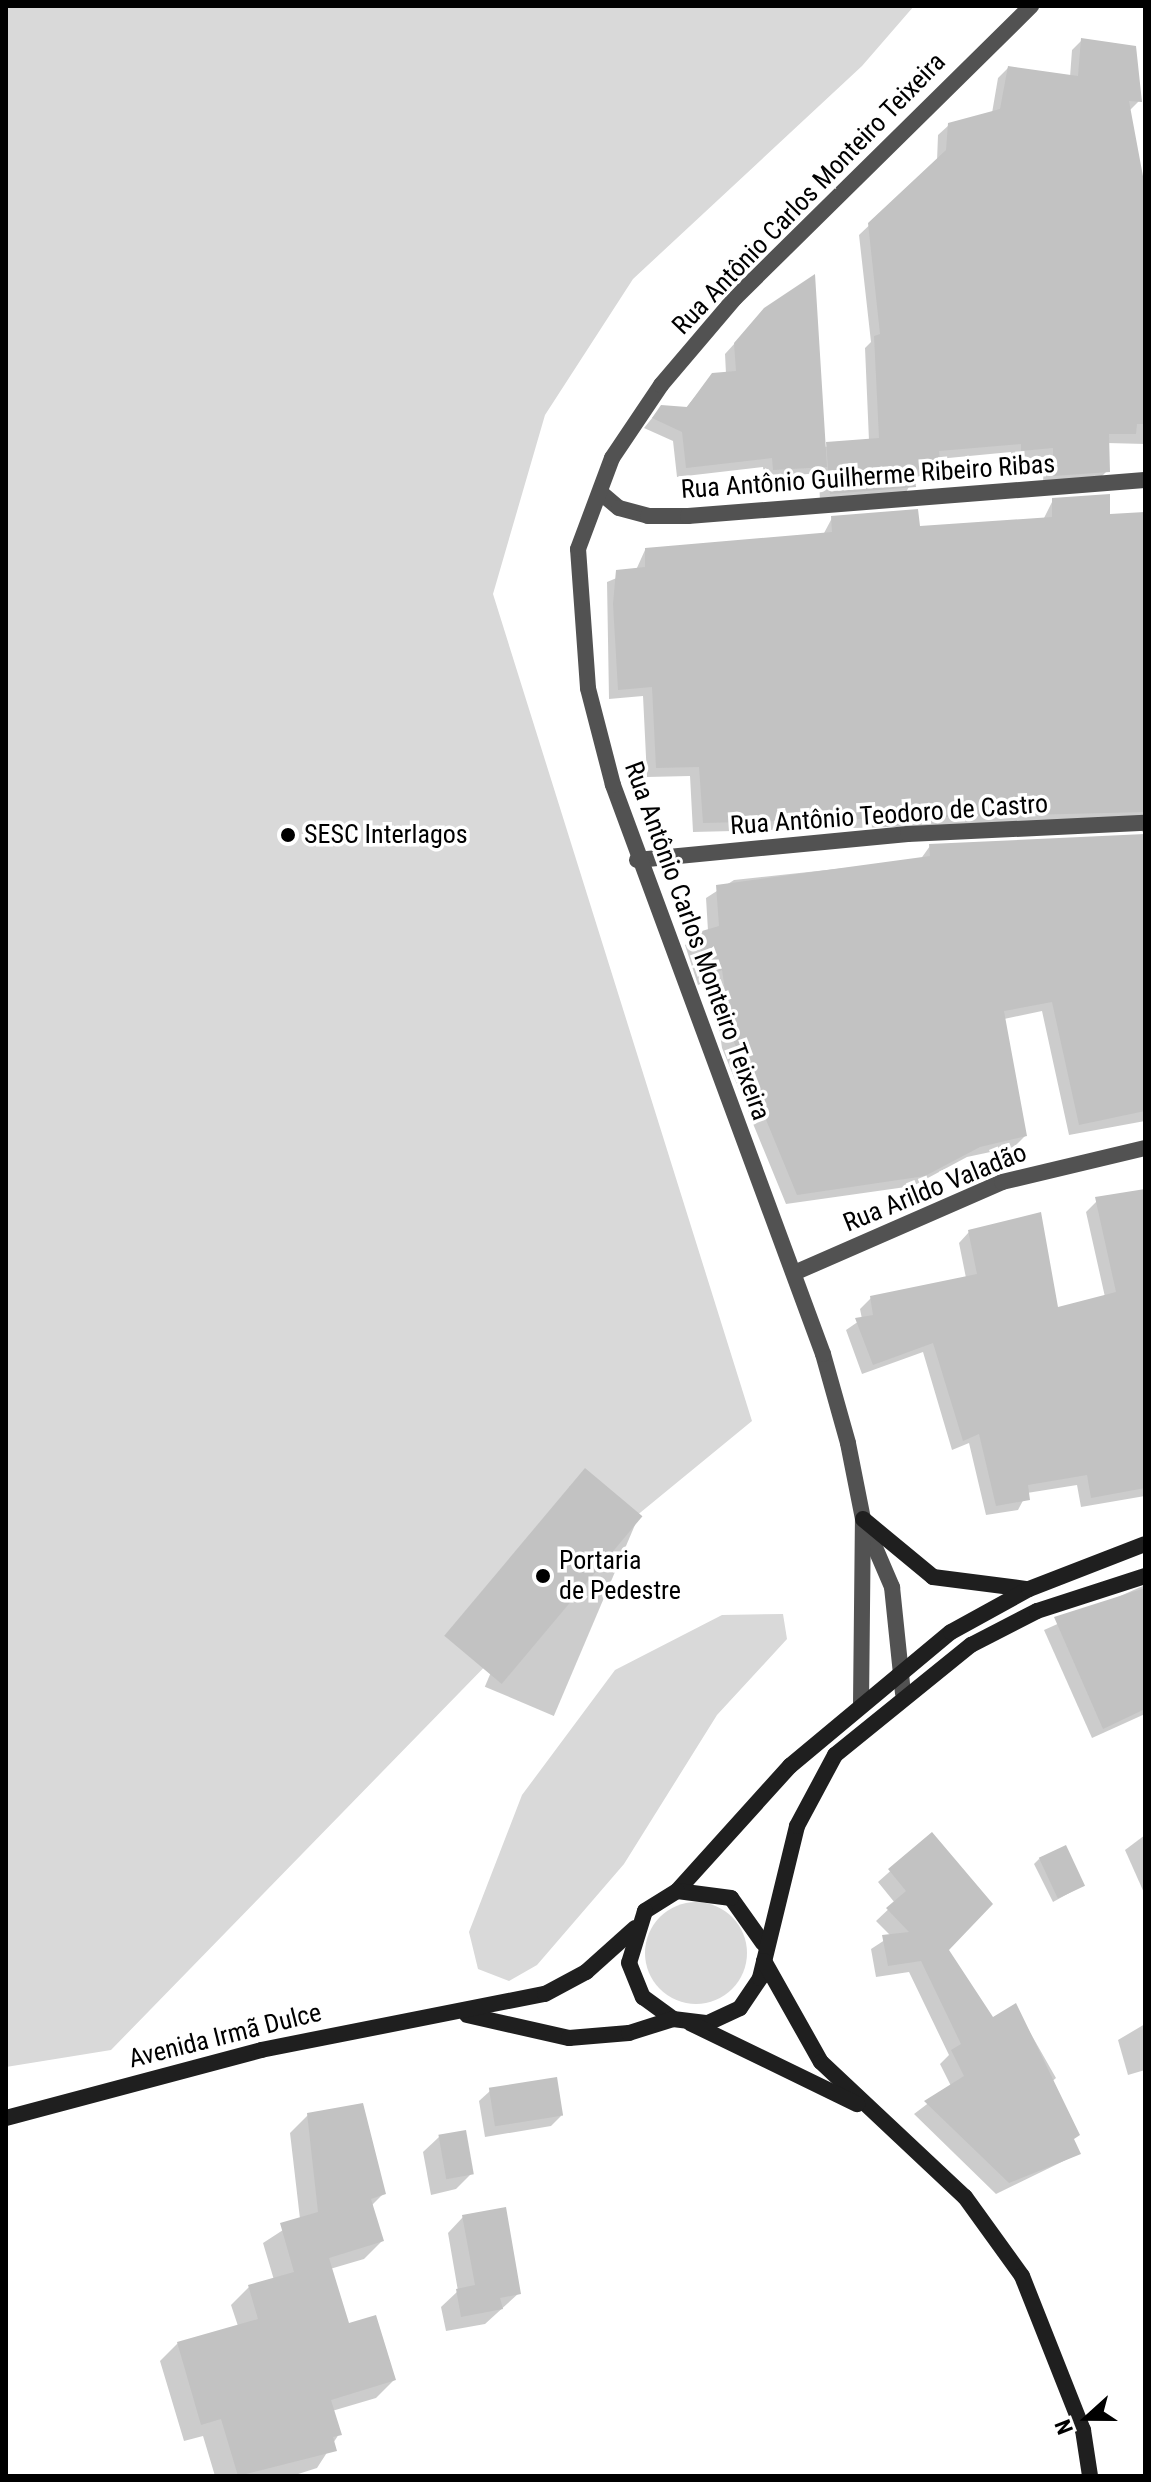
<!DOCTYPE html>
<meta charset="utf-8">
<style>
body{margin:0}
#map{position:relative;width:1151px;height:2482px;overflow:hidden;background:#fff;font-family:"Roboto Condensed",sans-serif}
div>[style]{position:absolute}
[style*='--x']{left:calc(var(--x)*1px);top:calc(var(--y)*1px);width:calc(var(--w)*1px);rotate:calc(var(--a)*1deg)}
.green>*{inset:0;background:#d9d9d9}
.round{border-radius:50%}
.shadow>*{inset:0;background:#0003;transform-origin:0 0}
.building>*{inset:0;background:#c2c2c2;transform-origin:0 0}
.street>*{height:16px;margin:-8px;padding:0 8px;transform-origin:8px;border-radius:8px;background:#525252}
.secondary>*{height:16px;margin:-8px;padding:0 8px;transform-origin:8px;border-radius:8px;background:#1f1f1f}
.dots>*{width:22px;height:22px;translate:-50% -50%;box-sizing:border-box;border:4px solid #fff;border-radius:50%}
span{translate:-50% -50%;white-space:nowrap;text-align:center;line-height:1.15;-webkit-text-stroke:7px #fff;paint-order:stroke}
.street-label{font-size:26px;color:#000}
.poi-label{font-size:26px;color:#000}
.left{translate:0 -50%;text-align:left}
.frame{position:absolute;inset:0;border:8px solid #000;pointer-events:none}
.north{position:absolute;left:1047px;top:2378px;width:80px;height:80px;-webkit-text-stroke:6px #fff;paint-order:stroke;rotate:249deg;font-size:22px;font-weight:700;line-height:32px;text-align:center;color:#000}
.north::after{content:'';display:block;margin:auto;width:28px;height:36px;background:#000;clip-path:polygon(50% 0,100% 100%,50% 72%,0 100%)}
</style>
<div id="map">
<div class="green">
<div style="clip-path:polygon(6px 6px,914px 6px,862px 66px,633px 279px,545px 415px,493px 594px,752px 1421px,613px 1535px,111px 2050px,6px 2067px)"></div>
<div style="clip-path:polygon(783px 1614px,787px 1639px,717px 1715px,624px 1864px,537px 1965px,509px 1981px,478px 1969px,469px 1932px,522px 1795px,615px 1670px,722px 1615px)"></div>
<div class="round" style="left:645px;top:1902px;width:102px;height:102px"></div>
</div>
<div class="shadow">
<div style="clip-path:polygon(1082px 40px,1139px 101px,1129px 111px,1145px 193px,1145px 444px,1107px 443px,1107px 471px,1097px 481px,1043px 485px,1044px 457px,1012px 460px,1011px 452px,938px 459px,939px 467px,913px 479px,904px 496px,820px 503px,819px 473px,764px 478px,763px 467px,677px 477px,673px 441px,644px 428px,661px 407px,685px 409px,713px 375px,726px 374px,725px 354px,755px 321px,824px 447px,869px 441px,865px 348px,871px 342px,859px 235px,937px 161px,938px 135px,949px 125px,992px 113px,998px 78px,1008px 68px,1070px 77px,1072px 50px)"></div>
<div style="clip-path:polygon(1053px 500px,1108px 516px,1145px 513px,1145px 835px,1134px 821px,693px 832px,690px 776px,647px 777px,643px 696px,609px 699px,607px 582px,636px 570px,645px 550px,823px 535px,832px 518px,918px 528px,1043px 520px)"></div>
<div style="clip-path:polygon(1145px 837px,1145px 1121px,1069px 1135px,1042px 1011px,1004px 1019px,1025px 1136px,1014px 1147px,967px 1157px,913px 1186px,786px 1204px,722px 1048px,712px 979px,698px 985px,685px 945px,708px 931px,706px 898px,734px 880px,920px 860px,930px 846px)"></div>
<div style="clip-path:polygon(1145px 1193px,1145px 1496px,1081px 1507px,1077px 1485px,1027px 1493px,1018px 1510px,986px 1515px,969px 1443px,952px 1450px,923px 1352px,862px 1374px,846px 1330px,862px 1319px,860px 1309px,871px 1298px,966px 1278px,959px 1243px,969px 1232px,1056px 1309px,1105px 1297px,1086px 1212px,1097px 1201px)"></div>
<div style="left:570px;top:1486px;width:75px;height:218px;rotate:23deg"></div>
<div style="clip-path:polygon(1145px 1585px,1145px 1714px,1092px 1738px,1044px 1630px)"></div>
<div style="clip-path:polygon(932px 1834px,946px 1950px,993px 2019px,1015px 2006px,1056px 2078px,1049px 2084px,1078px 2154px,996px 2194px,914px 2114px,951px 2086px,940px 2064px,949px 2055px,909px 1972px,876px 1977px,871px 1949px,891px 1936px,876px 1921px,895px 1903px,878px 1882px)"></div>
<div style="clip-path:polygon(1145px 1835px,1145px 1895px,1125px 1850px)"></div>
<div style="clip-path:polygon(1039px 1859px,1082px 1886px,1053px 1902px,1034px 1864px)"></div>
<div style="clip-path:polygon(1145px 2024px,1145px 2070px,1128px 2075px,1118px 2040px)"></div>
<div style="clip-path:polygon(490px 2091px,561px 2116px,551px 2126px,485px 2137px,479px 2101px)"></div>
<div style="clip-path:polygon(308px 2115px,383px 2194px,371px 2206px,382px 2241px,364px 2259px,330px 2269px,347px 2325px,394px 2380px,376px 2398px,332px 2411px,339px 2434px,317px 2468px,292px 2476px,215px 2476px,203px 2436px,184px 2441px,160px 2361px,178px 2343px,238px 2326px,231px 2305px,249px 2287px,274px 2280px,263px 2243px,300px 2219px,290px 2133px)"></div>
<div style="clip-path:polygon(439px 2137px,472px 2173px,456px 2189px,431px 2195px,423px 2152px)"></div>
<div style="clip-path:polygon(463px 2217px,519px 2293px,485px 2324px,446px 2331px,441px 2307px,458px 2291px,448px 2233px)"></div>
</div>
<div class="building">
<div style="clip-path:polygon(1081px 38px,1136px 46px,1142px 102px,1129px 101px,1145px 187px,1145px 424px,1137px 424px,1136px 434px,1109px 434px,1110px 472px,1053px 476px,1053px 448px,1021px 451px,1021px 444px,939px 451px,941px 468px,914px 470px,916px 487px,830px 494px,826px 442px,879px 438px,874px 336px,880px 334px,868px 223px,946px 150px,948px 123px,1000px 109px,1008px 66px,1078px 76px)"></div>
<div style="clip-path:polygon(815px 274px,827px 467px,773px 470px,772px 458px,686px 468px,682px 432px,652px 418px,661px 405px,687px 407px,712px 373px,736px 371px,734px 343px,764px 308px)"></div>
<div style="clip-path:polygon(1110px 494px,1110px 514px,1145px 512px,1145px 812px,703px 823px,699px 767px,656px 768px,652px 687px,618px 690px,613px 604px,616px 570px,645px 567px,645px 548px,832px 532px,831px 516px,918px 509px,920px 526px,1052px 517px,1052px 498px)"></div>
<div style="clip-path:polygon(1145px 834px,1145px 1111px,1079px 1125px,1052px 1002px,1004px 1011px,1027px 1136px,980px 1147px,925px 1176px,797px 1195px,732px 1037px,722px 970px,709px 976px,695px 933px,719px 926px,716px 885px,930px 856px,929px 844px)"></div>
<div style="clip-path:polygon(1145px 1189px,1145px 1488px,1091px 1498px,1087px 1475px,1028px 1485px,1030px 1500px,996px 1506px,979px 1434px,963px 1441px,933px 1343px,873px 1365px,855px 1318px,873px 1315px,870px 1296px,977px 1274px,968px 1230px,1041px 1212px,1058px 1307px,1116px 1292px,1095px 1197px)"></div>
<div style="left:585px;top:1468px;width:75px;height:219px;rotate:40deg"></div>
<div style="clip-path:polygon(1145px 1588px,1145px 1709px,1103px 1729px,1054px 1617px)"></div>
<div style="clip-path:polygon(932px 1832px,993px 1904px,949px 1950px,993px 2017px,1016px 2003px,1080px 2135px,1074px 2139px,1081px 2154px,1009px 2183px,924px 2101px,964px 2076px,951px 2050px,961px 2044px,921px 1961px,888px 1966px,882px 1935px,909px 1932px,886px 1908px,906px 1891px,888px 1869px)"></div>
<div style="left:1066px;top:1845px;width:45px;height:30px;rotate:65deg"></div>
<div style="left:557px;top:2077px;width:39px;height:69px;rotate:81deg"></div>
<div style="clip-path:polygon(363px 2103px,386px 2194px,371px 2199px,384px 2241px,329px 2258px,349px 2323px,376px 2315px,396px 2380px,331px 2400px,342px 2435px,333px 2437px,337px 2451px,238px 2476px,221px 2419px,201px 2425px,177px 2342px,258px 2319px,248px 2285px,294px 2272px,280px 2223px,318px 2212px,307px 2113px)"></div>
<div style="left:466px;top:2130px;width:45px;height:28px;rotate:80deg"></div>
<div style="clip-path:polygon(506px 2207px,521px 2294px,500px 2298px,503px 2309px,461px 2317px,456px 2289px,475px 2285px,462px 2215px)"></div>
</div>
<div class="street">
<div style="--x:601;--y:493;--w:23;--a:40"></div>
<div style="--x:619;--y:508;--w:30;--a:15"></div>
<div style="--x:648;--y:516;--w:40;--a:0"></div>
<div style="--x:688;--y:516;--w:458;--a:-4.5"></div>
<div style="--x:637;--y:860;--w:272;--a:-5.5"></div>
<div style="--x:908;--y:834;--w:237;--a:-2.7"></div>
<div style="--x:794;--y:1273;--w:227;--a:-23.6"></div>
<div style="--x:1002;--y:1182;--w:147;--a:-13.4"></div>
<div style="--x:865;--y:1524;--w:69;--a:66.8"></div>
<div style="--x:892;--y:1587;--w:107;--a:84.1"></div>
<div style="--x:861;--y:1704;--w:185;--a:-89.4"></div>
<div style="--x:863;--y:1519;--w:77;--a:-101.2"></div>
<div style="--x:848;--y:1443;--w:92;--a:-105.7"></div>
<div style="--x:823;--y:1354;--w:607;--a:-110.26"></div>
<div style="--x:613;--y:785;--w:100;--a:-104.5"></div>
<div style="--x:588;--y:688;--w:139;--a:-94.1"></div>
<div style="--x:578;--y:549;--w:97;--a:-69.5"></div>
<div style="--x:612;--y:458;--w:88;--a:-56.1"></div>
<div style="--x:661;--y:385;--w:114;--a:-49.6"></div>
<div style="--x:735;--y:298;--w:416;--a:-44.6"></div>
</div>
<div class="secondary">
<div style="--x:863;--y:1519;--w:91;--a:39.6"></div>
<div style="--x:933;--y:1577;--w:95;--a:7.3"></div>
<div style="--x:677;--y:1891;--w:169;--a:-47.9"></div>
<div style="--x:790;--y:1766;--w:209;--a:-39.8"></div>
<div style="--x:951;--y:1632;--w:89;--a:-28.9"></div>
<div style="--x:1029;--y:1589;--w:124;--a:-21.2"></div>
<div style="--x:763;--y:1943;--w:55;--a:-125.4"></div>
<div style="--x:731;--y:1898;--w:54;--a:-172.6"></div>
<div style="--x:677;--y:1891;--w:38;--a:148"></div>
<div style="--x:645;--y:1911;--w:54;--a:107.1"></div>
<div style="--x:629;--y:1963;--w:37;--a:68"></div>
<div style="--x:643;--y:1997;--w:37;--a:36"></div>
<div style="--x:673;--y:2019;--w:35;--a:7"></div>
<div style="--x:708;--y:2023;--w:35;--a:-25"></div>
<div style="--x:740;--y:2008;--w:36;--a:-56"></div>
<div style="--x:760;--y:1978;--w:156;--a:-76.3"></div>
<div style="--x:797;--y:1826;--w:81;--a:-61.8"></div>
<div style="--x:835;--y:1755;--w:175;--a:-39"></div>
<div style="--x:971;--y:1645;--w:74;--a:-27.3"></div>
<div style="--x:1037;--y:1611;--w:114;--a:-18"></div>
<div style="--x:764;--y:1961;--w:116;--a:60.6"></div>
<div style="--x:821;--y:2062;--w:197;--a:43.2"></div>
<div style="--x:965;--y:2197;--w:97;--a:54.2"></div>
<div style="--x:1022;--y:2276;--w:166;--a:68.4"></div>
<div style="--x:1083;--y:2430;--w:47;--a:81.3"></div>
<div style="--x:467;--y:2015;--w:105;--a:12.7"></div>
<div style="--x:569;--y:2038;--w:60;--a:-4.8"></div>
<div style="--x:629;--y:2033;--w:46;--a:-17.7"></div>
<div style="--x:690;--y:2023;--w:186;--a:25.9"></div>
<div style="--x:6;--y:2118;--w:264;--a:-14.9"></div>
<div style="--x:261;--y:2050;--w:289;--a:-11.2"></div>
<div style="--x:545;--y:1994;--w:47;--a:-28.2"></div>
<div style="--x:586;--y:1972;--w:66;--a:-41.9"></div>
</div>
<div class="dots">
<div style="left:288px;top:835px;background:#000"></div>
<div style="left:543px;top:1576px;background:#000"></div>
</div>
<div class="street-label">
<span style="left:809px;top:194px;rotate:-46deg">Rua Antônio Carlos Monteiro Teixeira</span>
<span style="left:868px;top:477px;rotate:-4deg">Rua Antônio Guilherme Ribeiro Ribas</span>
<span style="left:889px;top:815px;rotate:-4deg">Rua Antônio Teodoro de Castro</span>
<span style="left:697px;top:941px;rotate:70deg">Rua Antônio Carlos Monteiro Teixeira</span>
<span style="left:935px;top:1188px;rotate:-22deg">Rua Arildo Valadão</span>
<span style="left:225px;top:2036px;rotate:-14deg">Avenida Irmã Dulce</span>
</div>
<div class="poi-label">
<span class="left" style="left:304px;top:835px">SESC Interlagos</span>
<span class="left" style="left:559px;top:1576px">Portaria<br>de Pedestre</span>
</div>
<div class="frame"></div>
<div class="north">N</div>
</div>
